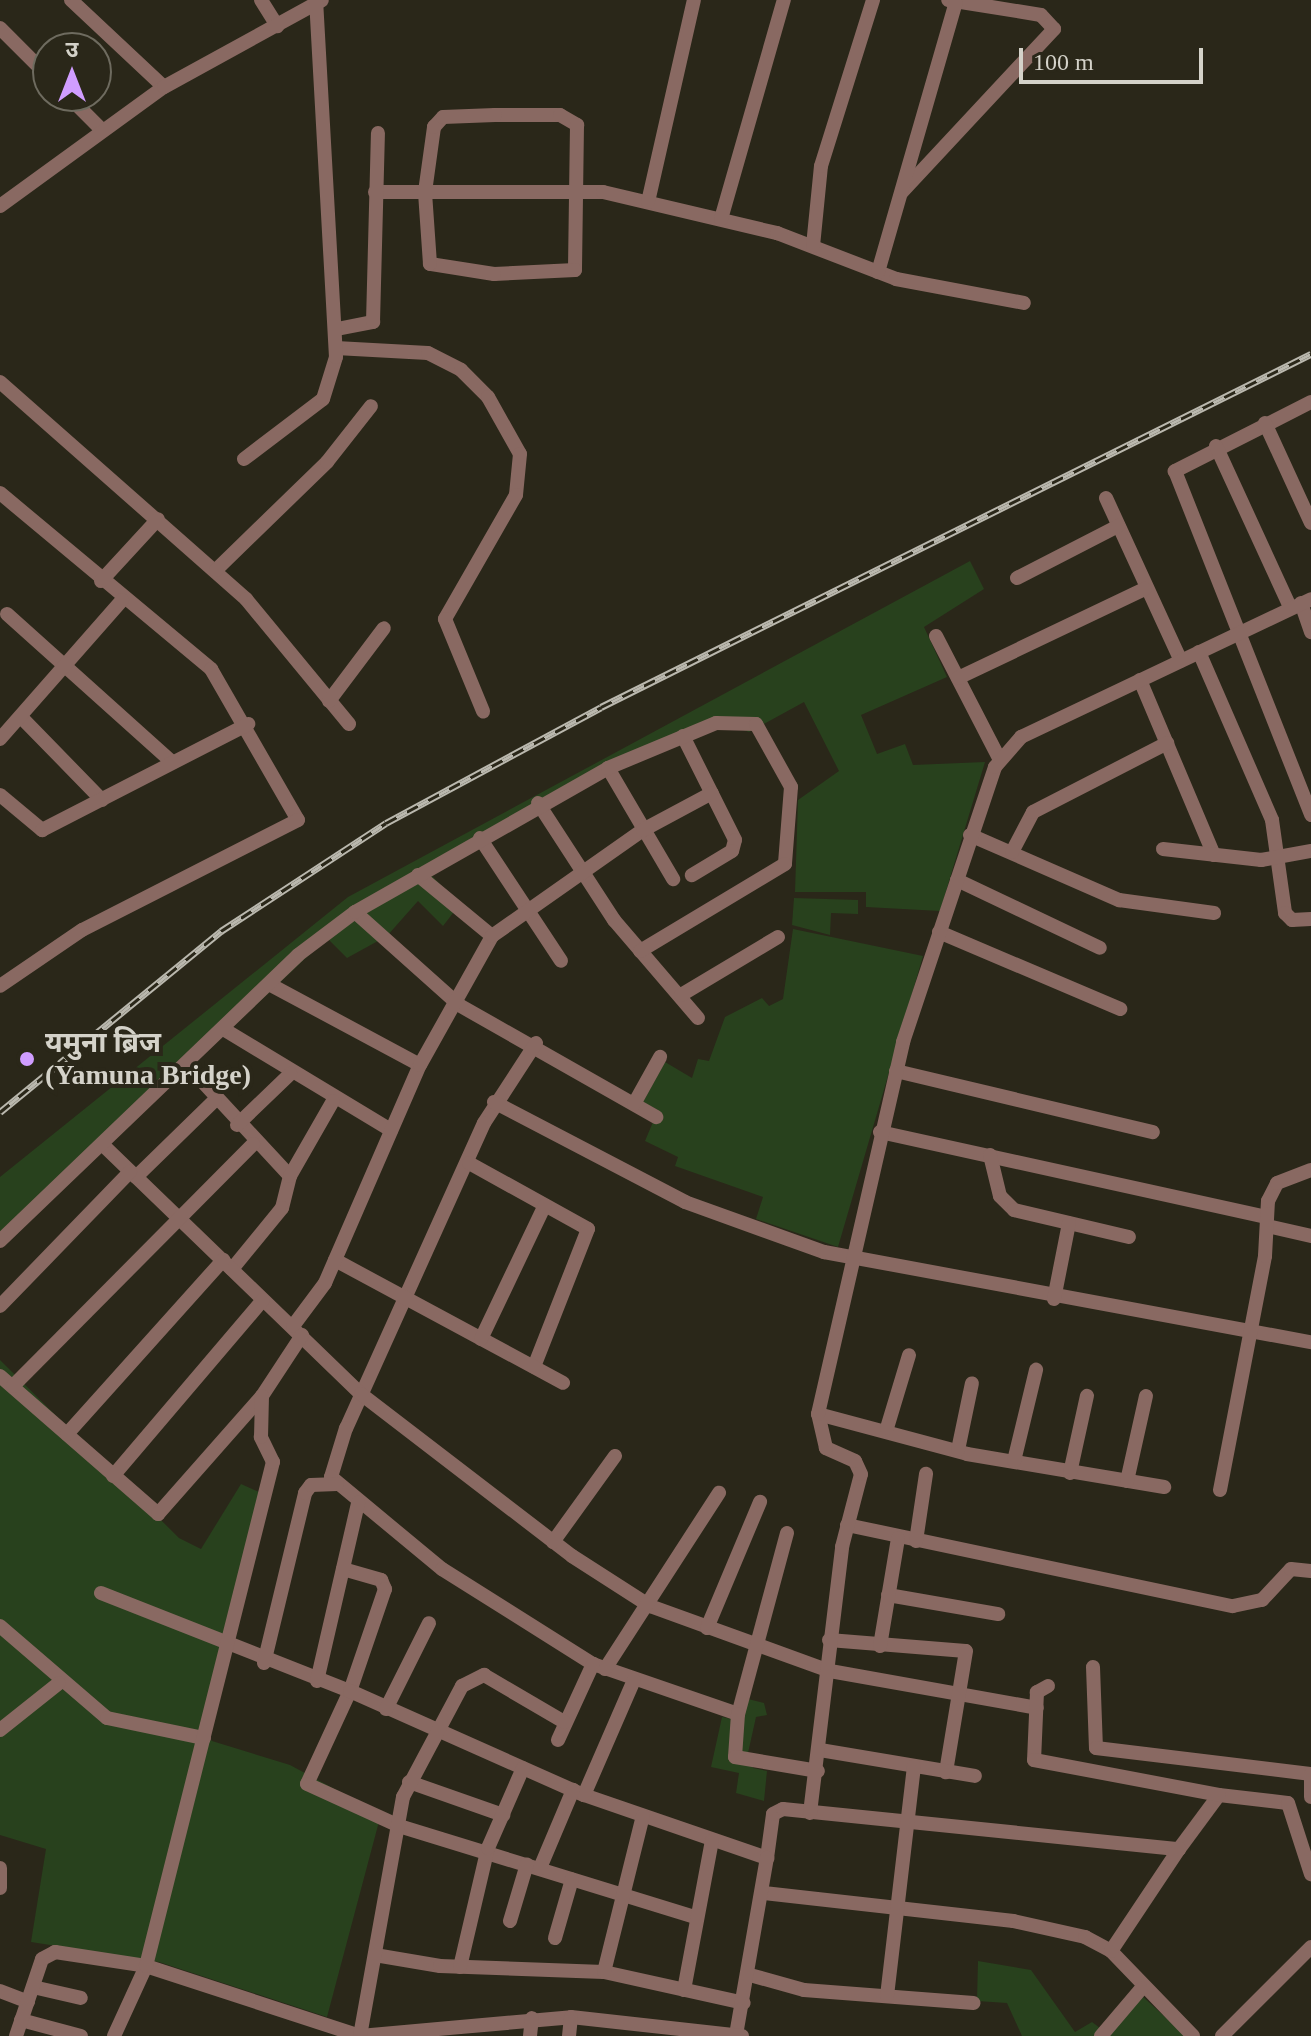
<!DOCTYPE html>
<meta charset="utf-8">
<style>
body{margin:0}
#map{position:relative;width:1311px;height:2036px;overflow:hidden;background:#2a2719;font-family:"Times New Roman","Noto Sans Devanagari",serif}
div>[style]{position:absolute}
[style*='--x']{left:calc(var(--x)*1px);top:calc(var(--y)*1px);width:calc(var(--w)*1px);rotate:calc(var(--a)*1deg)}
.green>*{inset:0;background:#28411d}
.minor>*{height:14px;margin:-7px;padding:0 7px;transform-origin:7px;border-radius:7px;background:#896962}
.rail>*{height:7px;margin-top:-3.5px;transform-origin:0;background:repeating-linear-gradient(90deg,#2a2719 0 12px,#bab8ae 0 24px);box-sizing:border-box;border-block:2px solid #bab8ae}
.dots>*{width:22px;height:22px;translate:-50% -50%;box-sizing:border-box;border:4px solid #2a2719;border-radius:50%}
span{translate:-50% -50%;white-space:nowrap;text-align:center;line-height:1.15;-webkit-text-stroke:8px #2a2719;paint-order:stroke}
.poi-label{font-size:28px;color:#d4d2c9;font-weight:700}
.left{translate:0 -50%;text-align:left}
.north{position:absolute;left:32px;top:32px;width:80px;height:80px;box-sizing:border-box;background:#2a2719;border:2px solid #6e6b5f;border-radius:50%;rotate:0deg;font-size:22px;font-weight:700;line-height:32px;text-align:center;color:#d4d2c9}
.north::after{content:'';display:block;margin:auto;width:28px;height:36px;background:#d09dff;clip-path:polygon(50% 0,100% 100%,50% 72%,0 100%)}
.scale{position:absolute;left:1019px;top:48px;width:184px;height:36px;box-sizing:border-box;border:4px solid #d4d2c9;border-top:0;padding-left:10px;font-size:24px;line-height:28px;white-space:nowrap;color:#d4d2c9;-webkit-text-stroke:6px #2a2719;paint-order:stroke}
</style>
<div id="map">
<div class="green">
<div style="clip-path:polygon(970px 561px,984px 589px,924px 627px,947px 677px,861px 715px,877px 754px,905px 744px,913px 765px,985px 762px,940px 911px,866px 907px,866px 892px,795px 892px,798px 800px,839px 771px,804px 702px,749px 732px,726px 724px,616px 769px,430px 874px,460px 904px,443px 926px,418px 901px,387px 936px,347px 958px,327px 938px,0 1247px,0 1177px,348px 897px)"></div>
<div style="clip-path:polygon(794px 898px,858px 900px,858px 914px,831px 913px,830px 935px,792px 925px)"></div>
<div style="clip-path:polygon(793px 929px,923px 956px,838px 1247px,756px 1219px,763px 1197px,675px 1166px,678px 1157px,645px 1141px,658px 1110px,643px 1102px,665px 1062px,692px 1078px,698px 1059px,709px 1061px,725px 1017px,762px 998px,769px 1006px,783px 999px)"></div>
<div style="clip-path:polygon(0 1360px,179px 1538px,201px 1549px,241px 1484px,261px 1493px,200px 1727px,212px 1741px,290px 1765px,381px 1814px,327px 2017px,159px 1962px,31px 1942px,46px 1849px,0 1835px)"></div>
<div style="clip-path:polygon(748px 1699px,764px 1703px,767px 1715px,756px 1717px,748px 1753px,753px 1768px,767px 1771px,764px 1801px,736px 1793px,739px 1773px,711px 1767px,722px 1717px,741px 1721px)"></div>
<div style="clip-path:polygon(978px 1961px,1031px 1970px,1075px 2032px,1092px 2022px,1108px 2034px,1141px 1995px,1186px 2036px,1022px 2036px,1007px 2003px,977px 2001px)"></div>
</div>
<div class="minor">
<div style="--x:71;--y:0;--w:127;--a:43.1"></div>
<div style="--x:261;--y:0;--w:31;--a:58"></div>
<div style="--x:0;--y:28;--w:68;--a:45"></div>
<div style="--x:68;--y:96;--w:48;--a:45"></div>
<div style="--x:495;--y:115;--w:65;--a:0"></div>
<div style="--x:560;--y:115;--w:20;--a:30"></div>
<div style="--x:577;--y:125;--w:145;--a:90.8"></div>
<div style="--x:575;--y:270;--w:81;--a:177.2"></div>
<div style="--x:494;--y:274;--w:65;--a:-171.1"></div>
<div style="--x:430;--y:264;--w:72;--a:-94"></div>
<div style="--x:425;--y:192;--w:66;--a:-82.1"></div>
<div style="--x:434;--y:127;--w:13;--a:-48"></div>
<div style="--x:443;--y:117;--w:52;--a:-2.2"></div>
<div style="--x:375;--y:192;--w:228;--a:0"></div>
<div style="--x:603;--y:192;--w:179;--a:13.3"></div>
<div style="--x:777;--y:233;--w:128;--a:21.1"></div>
<div style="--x:896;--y:279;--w:130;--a:10.6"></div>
<div style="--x:902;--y:192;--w:223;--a:-47"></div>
<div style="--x:1054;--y:29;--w:19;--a:-133"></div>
<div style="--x:1041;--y:15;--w:94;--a:-170.8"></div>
<div style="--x:648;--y:202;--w:207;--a:-77.2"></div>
<div style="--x:0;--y:206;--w:203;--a:-36"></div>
<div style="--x:164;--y:87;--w:180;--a:-28.8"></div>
<div style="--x:721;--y:219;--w:228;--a:-74"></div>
<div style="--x:813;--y:246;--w:80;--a:-84.3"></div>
<div style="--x:821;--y:166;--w:174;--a:-72.6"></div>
<div style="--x:878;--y:272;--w:281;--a:-73.9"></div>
<div style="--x:337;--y:329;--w:37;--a:-11"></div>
<div style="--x:373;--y:322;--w:189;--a:-88.5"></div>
<div style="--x:336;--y:348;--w:92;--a:3.1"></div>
<div style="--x:428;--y:353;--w:37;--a:27"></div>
<div style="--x:461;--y:370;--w:38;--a:45"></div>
<div style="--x:488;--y:397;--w:65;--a:60.7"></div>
<div style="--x:520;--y:454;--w:41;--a:95.6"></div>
<div style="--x:516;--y:495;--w:143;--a:119.8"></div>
<div style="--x:445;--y:619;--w:100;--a:67.6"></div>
<div style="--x:0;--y:382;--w:328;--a:41.4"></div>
<div style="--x:246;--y:599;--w:162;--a:50.5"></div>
<div style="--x:1311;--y:402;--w:153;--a:153.1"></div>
<div style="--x:1175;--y:471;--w:370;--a:68.4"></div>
<div style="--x:1265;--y:423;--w:110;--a:65.3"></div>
<div style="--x:1216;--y:446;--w:177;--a:65.3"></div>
<div style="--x:244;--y:459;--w:99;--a:-37.2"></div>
<div style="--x:323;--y:399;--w:44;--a:-72.8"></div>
<div style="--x:336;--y:357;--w:354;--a:-93.2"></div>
<div style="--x:0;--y:493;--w:275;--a:39.8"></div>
<div style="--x:211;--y:669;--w:174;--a:60.1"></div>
<div style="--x:298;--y:820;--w:242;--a:153"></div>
<div style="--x:82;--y:930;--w:99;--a:145.7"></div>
<div style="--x:1106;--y:498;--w:179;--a:65.3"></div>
<div style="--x:216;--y:570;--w:155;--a:-44.2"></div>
<div style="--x:327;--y:462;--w:71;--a:-51.8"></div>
<div style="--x:1017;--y:578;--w:114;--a:-27.2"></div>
<div style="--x:101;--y:581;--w:84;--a:-47.4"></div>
<div style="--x:1301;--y:603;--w:31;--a:71"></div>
<div style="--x:7;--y:614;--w:220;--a:41.9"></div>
<div style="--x:936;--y:636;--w:137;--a:62.7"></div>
<div style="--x:1199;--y:652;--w:183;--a:66.5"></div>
<div style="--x:1272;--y:820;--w:94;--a:82"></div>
<div style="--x:1285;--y:913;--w:10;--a:45"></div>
<div style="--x:1292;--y:920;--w:19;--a:-3"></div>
<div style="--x:958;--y:678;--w:207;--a:-25.5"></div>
<div style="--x:1140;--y:680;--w:190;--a:67.1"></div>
<div style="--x:329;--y:701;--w:91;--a:-53"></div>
<div style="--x:21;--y:717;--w:116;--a:45.7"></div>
<div style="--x:683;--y:736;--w:116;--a:63.4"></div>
<div style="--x:735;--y:840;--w:11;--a:105"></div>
<div style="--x:732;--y:851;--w:47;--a:149"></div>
<div style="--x:0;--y:739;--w:185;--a:-48.7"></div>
<div style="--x:608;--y:768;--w:129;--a:59.6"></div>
<div style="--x:0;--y:795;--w:55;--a:39.8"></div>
<div style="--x:42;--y:830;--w:232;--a:-27.2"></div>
<div style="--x:538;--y:803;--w:140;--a:57"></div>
<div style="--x:614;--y:920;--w:129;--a:49.4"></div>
<div style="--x:970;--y:835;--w:163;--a:23.6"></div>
<div style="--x:1119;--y:900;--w:96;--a:7.8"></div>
<div style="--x:480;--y:838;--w:147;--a:56.6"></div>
<div style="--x:1163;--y:849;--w:99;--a:6.4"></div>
<div style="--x:1261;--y:860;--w:51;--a:-10.2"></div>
<div style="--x:1012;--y:852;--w:45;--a:-62.3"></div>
<div style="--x:1033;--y:812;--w:151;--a:-27.2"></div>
<div style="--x:418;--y:875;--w:96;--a:39.5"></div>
<div style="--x:957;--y:880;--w:158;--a:25.4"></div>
<div style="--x:355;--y:912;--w:140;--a:41.8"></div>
<div style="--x:459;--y:1005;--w:227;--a:29.6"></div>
<div style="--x:939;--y:932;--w:197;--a:23"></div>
<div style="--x:269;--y:984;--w:171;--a:28.2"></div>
<div style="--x:681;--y:995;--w:113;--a:-30.9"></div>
<div style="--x:225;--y:1030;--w:194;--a:31.1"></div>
<div style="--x:536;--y:1043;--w:95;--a:123"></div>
<div style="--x:484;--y:1123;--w:335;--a:114.3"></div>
<div style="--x:346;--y:1428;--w:51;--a:107"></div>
<div style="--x:331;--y:1477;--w:144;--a:39.7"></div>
<div style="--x:442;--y:1569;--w:178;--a:32.2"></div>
<div style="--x:593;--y:1664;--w:153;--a:19"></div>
<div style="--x:188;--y:1066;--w:150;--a:47.2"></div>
<div style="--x:290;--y:1176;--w:33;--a:104"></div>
<div style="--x:282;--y:1208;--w:79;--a:129.3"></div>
<div style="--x:896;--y:1071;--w:264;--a:13.4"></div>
<div style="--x:494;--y:1102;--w:216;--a:27.6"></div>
<div style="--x:685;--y:1202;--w:148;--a:19.8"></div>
<div style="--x:824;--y:1252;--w:495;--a:10.5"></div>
<div style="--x:634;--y:1104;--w:54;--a:-61"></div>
<div style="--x:237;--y:1125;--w:74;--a:-43.9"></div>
<div style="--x:880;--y:1132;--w:395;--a:12.4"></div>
<div style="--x:103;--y:1145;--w:359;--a:44"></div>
<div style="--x:361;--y:1394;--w:266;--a:37.5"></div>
<div style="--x:572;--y:1556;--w:93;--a:32.7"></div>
<div style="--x:650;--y:1606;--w:191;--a:19.9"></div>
<div style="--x:830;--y:1671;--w:210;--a:10.1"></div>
<div style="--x:990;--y:1155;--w:42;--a:76.3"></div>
<div style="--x:1000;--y:1196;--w:20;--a:45"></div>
<div style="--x:1014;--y:1210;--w:118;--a:13.2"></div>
<div style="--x:469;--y:1163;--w:136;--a:29"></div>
<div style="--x:588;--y:1229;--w:148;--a:111.4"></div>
<div style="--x:290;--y:1176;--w:86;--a:-60.2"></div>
<div style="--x:136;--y:1177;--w:110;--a:-44.3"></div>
<div style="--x:1267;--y:1226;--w:45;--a:12.8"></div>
<div style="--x:0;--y:1241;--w:413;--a:-43.8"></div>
<div style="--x:298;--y:955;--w:71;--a:-37"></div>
<div style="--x:355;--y:912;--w:291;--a:-29.6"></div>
<div style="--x:608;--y:768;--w:117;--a:-22.6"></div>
<div style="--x:716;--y:723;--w:40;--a:1.4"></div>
<div style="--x:756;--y:724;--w:72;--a:60.9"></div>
<div style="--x:791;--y:787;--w:77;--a:94.5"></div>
<div style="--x:785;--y:864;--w:169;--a:149"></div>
<div style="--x:335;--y:1260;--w:259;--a:28.3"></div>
<div style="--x:1054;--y:1299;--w:77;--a:-78.8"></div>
<div style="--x:0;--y:1306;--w:187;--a:-45.9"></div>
<div style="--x:293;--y:1326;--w:54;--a:-53.3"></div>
<div style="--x:325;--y:1283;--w:238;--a:-66.5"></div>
<div style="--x:420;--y:1065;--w:148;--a:-60.8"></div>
<div style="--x:492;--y:936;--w:184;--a:-35.1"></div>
<div style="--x:643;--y:830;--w:78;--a:-28.2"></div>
<div style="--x:481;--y:1339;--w:148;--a:-64.5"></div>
<div style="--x:0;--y:1376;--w:210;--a:41.1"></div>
<div style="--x:158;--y:1514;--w:157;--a:-48.6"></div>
<div style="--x:262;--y:1396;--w:73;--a:-56.7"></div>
<div style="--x:13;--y:1386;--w:341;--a:-45.2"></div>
<div style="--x:818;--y:1414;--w:154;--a:15"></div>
<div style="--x:967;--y:1454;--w:200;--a:9.5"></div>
<div style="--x:887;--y:1428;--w:76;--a:-73.2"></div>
<div style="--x:67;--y:1434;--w:234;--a:-48.1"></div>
<div style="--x:958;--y:1450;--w:68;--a:-78.2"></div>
<div style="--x:1014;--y:1461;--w:94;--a:-76.4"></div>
<div style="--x:1070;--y:1473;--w:79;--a:-77.6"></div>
<div style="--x:113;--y:1476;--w:231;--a:-49.6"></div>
<div style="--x:1127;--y:1481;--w:87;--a:-77.4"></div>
<div style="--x:1220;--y:1490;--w:238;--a:-79.1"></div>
<div style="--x:1265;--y:1256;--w:55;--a:-86.9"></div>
<div style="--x:1268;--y:1201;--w:20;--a:-63"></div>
<div style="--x:1277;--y:1183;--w:36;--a:-21"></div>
<div style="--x:847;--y:1525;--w:394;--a:11.9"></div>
<div style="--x:1233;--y:1606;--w:30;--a:-12"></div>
<div style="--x:1262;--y:1600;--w:42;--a:-46.9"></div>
<div style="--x:1291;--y:1569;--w:20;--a:6"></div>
<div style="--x:787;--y:1533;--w:188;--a:105.1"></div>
<div style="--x:738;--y:1714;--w:43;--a:94"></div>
<div style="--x:735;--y:1757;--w:84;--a:9.6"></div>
<div style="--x:916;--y:1541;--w:68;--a:-81.5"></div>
<div style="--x:553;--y:1542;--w:106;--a:-54.2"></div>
<div style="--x:343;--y:1569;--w:40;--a:16"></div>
<div style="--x:381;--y:1580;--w:10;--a:66"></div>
<div style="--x:385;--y:1589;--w:108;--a:108.9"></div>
<div style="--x:350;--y:1691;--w:102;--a:114.8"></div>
<div style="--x:307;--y:1784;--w:101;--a:24.5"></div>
<div style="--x:399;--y:1826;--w:309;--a:17.1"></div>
<div style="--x:101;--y:1593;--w:268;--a:21.5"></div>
<div style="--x:350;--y:1691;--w:256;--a:24"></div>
<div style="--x:584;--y:1795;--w:194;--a:19"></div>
<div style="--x:767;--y:1858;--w:44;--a:-82.2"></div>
<div style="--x:773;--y:1814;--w:11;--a:-27"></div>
<div style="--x:783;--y:1809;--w:398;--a:5.8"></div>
<div style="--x:1179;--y:1849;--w:67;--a:-53.5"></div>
<div style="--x:1219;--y:1795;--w:69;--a:6.6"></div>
<div style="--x:1288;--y:1803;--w:75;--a:72.1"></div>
<div style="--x:888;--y:1595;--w:112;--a:9.8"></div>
<div style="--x:0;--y:1626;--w:141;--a:40.7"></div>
<div style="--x:107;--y:1718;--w:99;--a:11.7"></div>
<div style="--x:707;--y:1628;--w:137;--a:-67.2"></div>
<div style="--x:829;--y:1640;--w:137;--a:4.6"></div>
<div style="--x:966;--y:1651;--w:123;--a:99.4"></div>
<div style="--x:880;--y:1646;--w:109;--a:-80.5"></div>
<div style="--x:264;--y:1663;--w:175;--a:-76.4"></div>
<div style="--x:305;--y:1493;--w:10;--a:-53"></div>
<div style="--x:311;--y:1485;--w:26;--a:-2"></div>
<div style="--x:1093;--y:1667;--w:81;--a:87.9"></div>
<div style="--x:1096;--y:1748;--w:217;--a:6.9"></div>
<div style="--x:605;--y:1669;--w:210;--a:-57.1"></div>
<div style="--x:317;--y:1681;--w:183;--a:-77"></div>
<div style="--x:1048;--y:1686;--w:13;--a:151"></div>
<div style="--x:1037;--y:1692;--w:68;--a:92.5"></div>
<div style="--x:1034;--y:1760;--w:188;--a:10.7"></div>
<div style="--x:386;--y:1709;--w:96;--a:-63.4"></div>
<div style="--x:0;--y:1730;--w:75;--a:-38.5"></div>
<div style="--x:558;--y:1740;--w:84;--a:-65.3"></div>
<div style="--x:820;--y:1750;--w:157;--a:9.5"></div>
<div style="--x:1311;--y:1774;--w:23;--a:90"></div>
<div style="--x:409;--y:1782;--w:100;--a:19.3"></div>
<div style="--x:584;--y:1795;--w:125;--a:-66.5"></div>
<div style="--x:810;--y:1813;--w:268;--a:-83.1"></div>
<div style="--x:842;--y:1547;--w:75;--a:-75.4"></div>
<div style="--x:861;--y:1474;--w:14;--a:-115"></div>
<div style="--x:855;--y:1461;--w:32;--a:-156"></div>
<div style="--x:826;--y:1448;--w:35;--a:-103"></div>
<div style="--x:818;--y:1414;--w:382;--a:-77.1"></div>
<div style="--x:903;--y:1042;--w:290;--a:-71.5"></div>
<div style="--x:995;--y:767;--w:40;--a:-49"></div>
<div style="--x:1021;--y:737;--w:321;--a:-25.4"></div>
<div style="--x:0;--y:1868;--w:20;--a:90"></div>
<div style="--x:540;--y:1868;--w:85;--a:-67.1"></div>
<div style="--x:764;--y:1893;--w:251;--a:6.4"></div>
<div style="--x:1013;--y:1921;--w:74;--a:12.5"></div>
<div style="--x:1085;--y:1937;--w:30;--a:28"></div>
<div style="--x:1111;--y:1951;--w:118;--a:46"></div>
<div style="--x:510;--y:1921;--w:59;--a:-73.4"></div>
<div style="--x:555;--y:1938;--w:61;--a:-73.9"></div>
<div style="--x:1111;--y:1951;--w:123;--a:-56.3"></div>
<div style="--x:375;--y:1955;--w:66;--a:9.6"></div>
<div style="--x:440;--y:1966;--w:164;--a:2.1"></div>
<div style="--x:604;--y:1972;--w:143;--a:12.5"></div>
<div style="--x:460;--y:1967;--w:122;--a:-76.8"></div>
<div style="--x:488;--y:1848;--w:87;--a:-66.4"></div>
<div style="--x:604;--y:1972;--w:161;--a:-76"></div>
<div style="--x:750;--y:1975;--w:56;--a:15.5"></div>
<div style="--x:804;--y:1990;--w:170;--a:4.4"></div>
<div style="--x:33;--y:1987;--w:49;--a:12.9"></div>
<div style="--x:684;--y:1990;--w:152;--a:-79.4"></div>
<div style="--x:0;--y:1991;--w:30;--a:21"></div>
<div style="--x:887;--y:1996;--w:231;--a:-83.3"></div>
<div style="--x:21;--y:2020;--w:62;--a:14.9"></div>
<div style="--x:736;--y:2035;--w:180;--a:-80.1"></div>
<div style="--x:16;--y:2036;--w:81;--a:-71.3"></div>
<div style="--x:42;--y:1959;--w:15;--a:-28"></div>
<div style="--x:55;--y:1952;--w:92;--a:8.7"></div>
<div style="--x:146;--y:1966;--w:225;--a:18.1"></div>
<div style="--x:360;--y:2036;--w:212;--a:-5.1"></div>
<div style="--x:571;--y:2017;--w:172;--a:6.3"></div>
<div style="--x:114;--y:2036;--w:77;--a:-65.4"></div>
<div style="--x:146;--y:1966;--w:520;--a:-75.86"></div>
<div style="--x:273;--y:1462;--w:28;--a:-116"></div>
<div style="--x:261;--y:1437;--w:41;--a:-88.6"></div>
<div style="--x:360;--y:2036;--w:243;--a:-79.8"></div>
<div style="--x:403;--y:1797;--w:126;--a:-62"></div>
<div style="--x:462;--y:1686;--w:25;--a:-27"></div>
<div style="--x:484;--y:1675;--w:93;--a:30.4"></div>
<div style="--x:530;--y:2036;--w:18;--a:-84"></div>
<div style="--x:569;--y:2036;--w:19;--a:-84"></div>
<div style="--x:1101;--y:2036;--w:62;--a:-49.6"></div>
<div style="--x:1222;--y:2036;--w:126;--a:-45"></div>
</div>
<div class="rail">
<div style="--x:0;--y:1112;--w:286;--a:-39.3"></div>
<div style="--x:221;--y:931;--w:197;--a:-33.2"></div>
<div style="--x:386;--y:823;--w:244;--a:-28.3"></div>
<div style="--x:601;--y:707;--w:793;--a:-26.44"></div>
</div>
<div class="dots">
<div style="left:27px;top:1059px;background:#d09dff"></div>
</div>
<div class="poi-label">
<span class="left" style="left:45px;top:1059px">यमुना ब्रिज<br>(Yamuna Bridge)</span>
</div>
<div class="north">उ</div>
<div class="scale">100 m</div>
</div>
